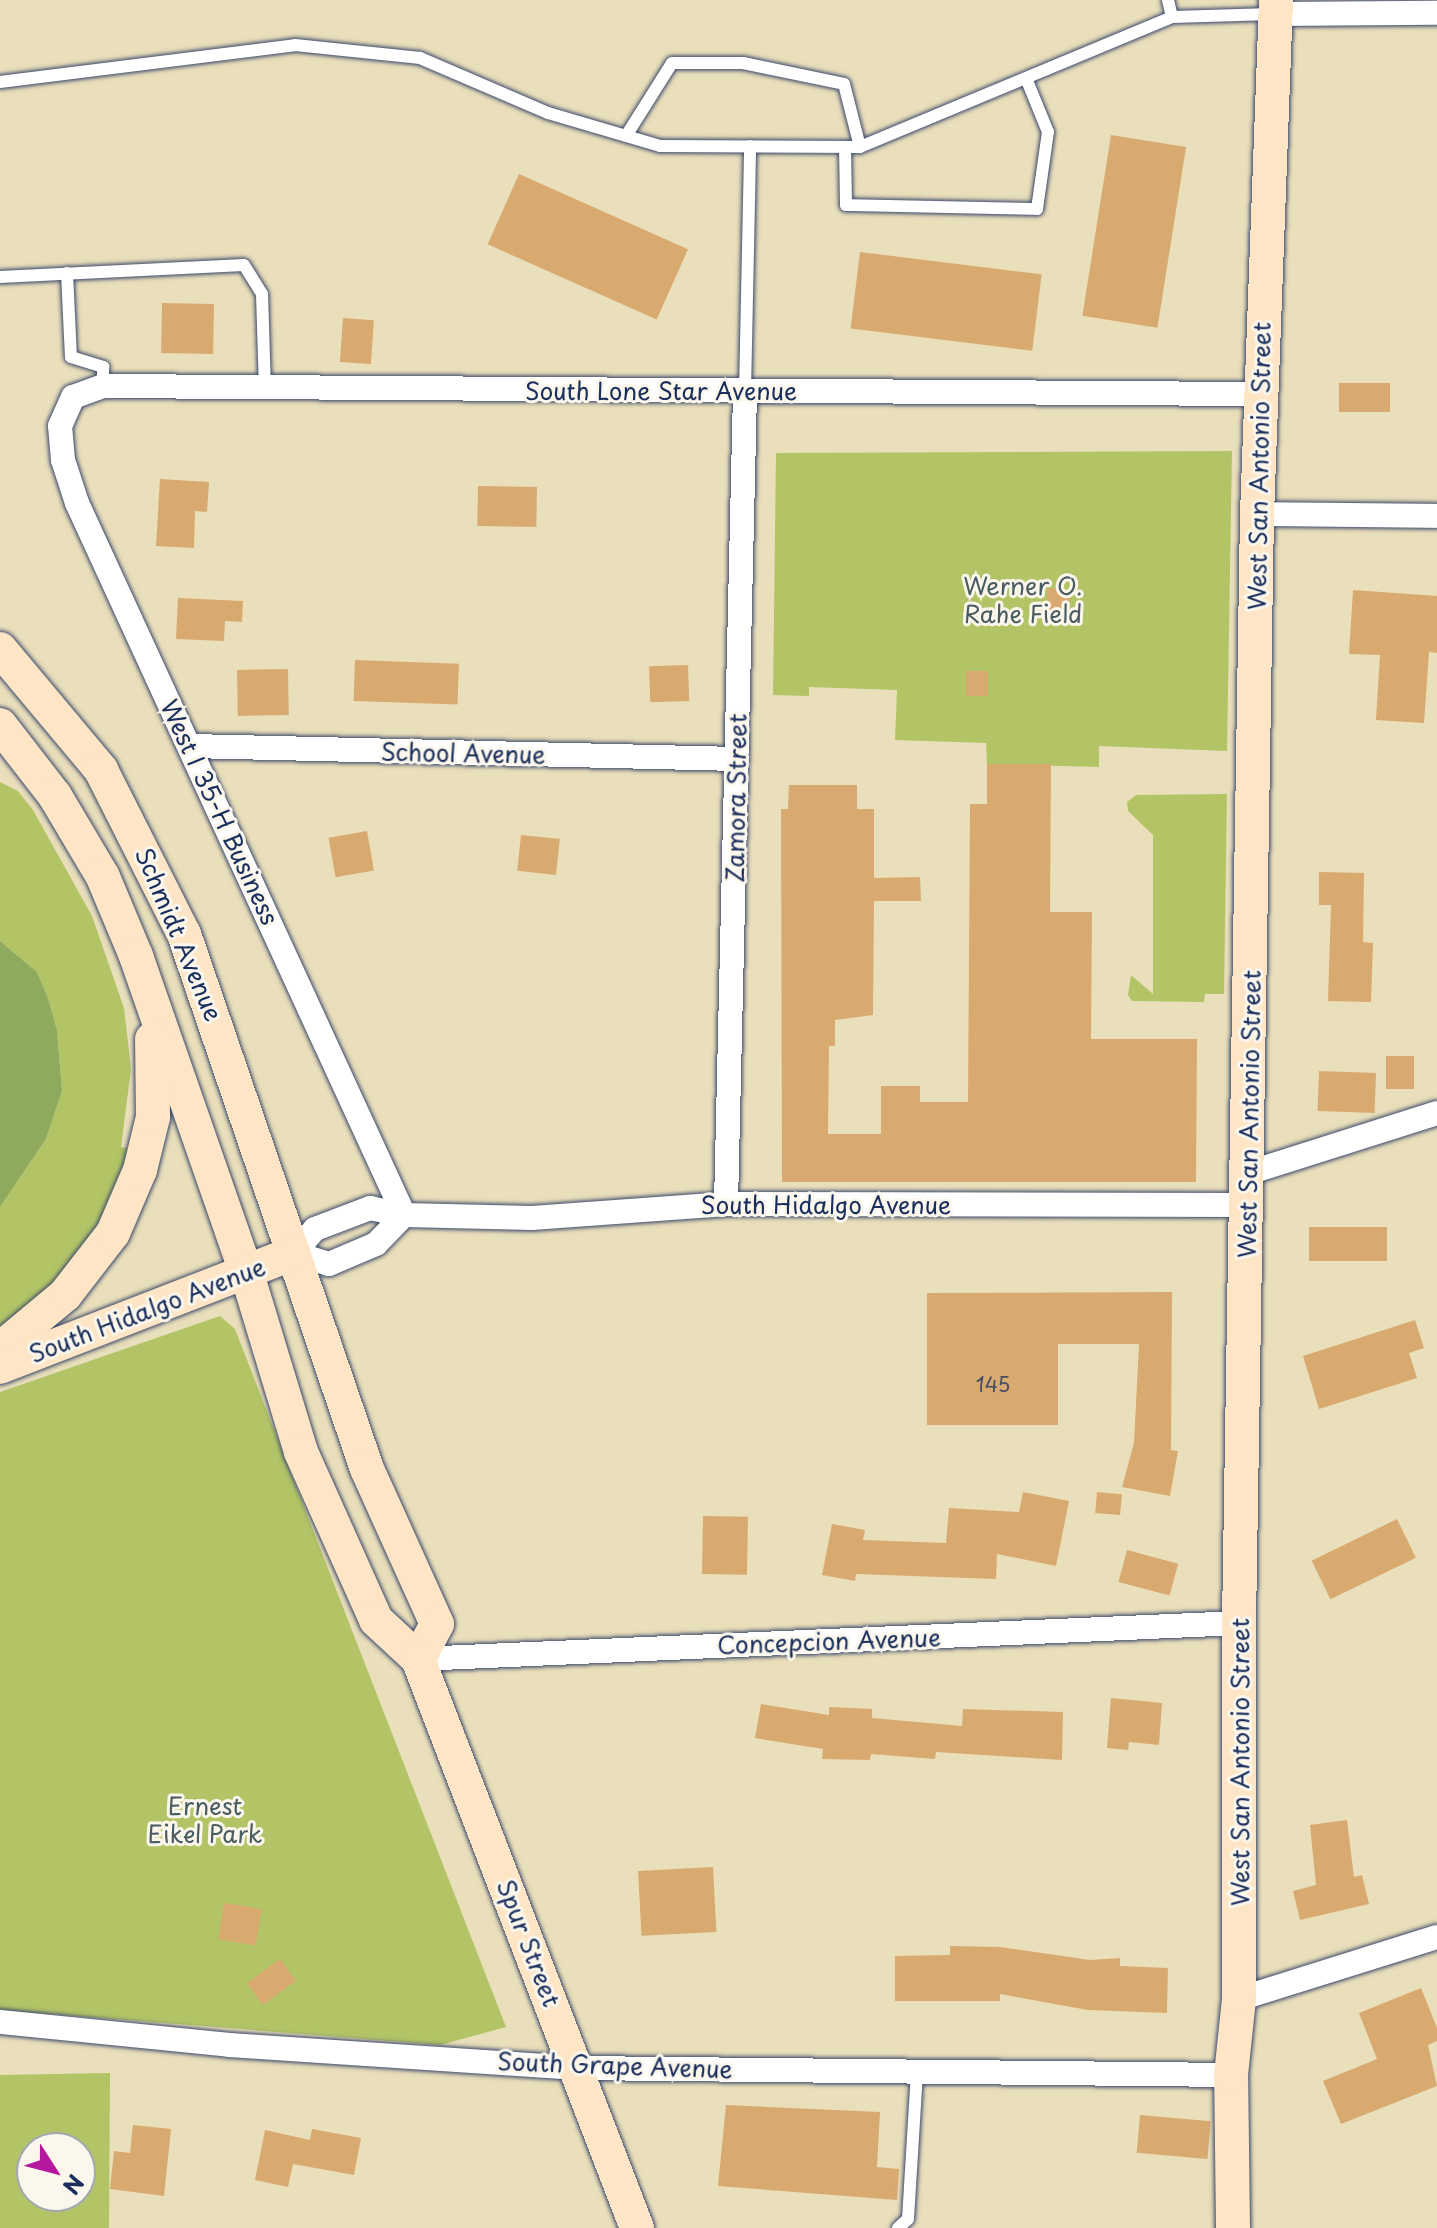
<!DOCTYPE html>
<style>
body{margin:0}
#map{position:relative;width:1437px;height:2228px;overflow:hidden;background:#eadfbb;font-family:"Playpen Sans",sans-serif}
div>[style]{position:absolute}
[style*='--x']{left:calc(var(--x)*1px);top:calc(var(--y)*1px);width:calc(var(--w)*1px);rotate:calc(var(--a)*1deg)}
.green>*{inset:0;background:#b3c467}
.forest>*{inset:0;background:#8eaa5c}
.building>*{inset:0;background:#d8aa70;transform-origin:0 0}
.roads{filter:drop-shadow(0 0 2px #3a496c) drop-shadow(0 0 2px #3a496c)}
.lane>*{height:12px;margin:-6px;padding:0 6px;transform-origin:6px;border-radius:6px;background:#fff}
.street>*{height:24px;margin:-12px;padding:0 12px;transform-origin:12px;border-radius:12px;background:#fff}
.secondary>*{height:34px;margin:-17px;padding:0 17px;transform-origin:17px;border-radius:17px;background:#fde5c5}
span{translate:-50% -50%;white-space:nowrap;text-align:center;line-height:1.15;-webkit-text-stroke:6px #fbf7ec;paint-order:stroke}
.number-label{font-size:20px;color:#4a4e62}
.number-label span{-webkit-text-stroke-width:0}
.street-label{font-size:24px;color:#1b2f5e}
.park-label{font-size:24px;color:#495c61}
.north{position:absolute;left:16px;top:2132px;width:80px;height:80px;box-sizing:border-box;background:#fbf7ec;border:2px solid #a1a7b3;border-radius:50%;rotate:126deg;font-size:22px;font-weight:700;line-height:32px;text-align:center;color:#1b2f5e}
.north::after{content:'';display:block;margin:auto;width:28px;height:36px;background:#b5179e;clip-path:polygon(50% 0,100% 100%,50% 72%,0 100%)}
</style>
<div id="map">
<div class="green">
<div style="clip-path:polygon(1232px 451px,1227px 751px,1099px 746px,1099px 767px,987px 764px,986px 743px,895px 740px,897px 690px,809px 687px,809px 696px,773px 695px,776px 453px)"></div>
<div style="clip-path:polygon(0 782px,18px 791px,33px 810px,92px 916px,124px 1008px,131px 1069px,121px 1147px,130px 1149px,101px 1219px,61px 1278px,0 1330px,0 1207px,46px 1139px,62px 1091px,57px 1030px,48px 998px,37px 972px,0 941px)"></div>
<div style="clip-path:polygon(1227px 794px,1224px 994px,1205px 994px,1204px 1002px,1132px 1001px,1128px 995px,1131px 975px,1153px 994px,1153px 835px,1128px 811px,1127px 802px,1136px 795px)"></div>
<div style="clip-path:polygon(220px 1316px,235px 1329px,506px 2027px,440px 2045px,0 2010px,0 1392px)"></div>
<div style="clip-path:polygon(evenodd,110px 2073px,109px 2228px,0 2228px,0 2075px,110px 2073px,32px 2148px,80px 2148px,80px 2196px,32px 2196px,32px 2148px)"></div>
</div>
<div class="forest">
<div style="clip-path:polygon(0 941px,37px 972px,48px 998px,57px 1030px,62px 1091px,46px 1139px,0 1207px)"></div>
</div>
<div class="building">
<div style="left:1111px;top:135px;width:76px;height:183px;rotate:9deg"></div>
<div style="left:519px;top:174px;width:185px;height:77px;rotate:24deg"></div>
<div style="left:860px;top:252px;width:183px;height:77px;rotate:7deg"></div>
<div style="left:162px;top:303px;width:52px;height:50px;rotate:1deg"></div>
<div style="left:343px;top:318px;width:31px;height:44px;rotate:4deg"></div>
<div style="left:1339px;top:383px;width:51px;height:29px"></div>
<div style="clip-path:polygon(160px 479px,209px 482px,207px 512px,195px 511px,194px 548px,156px 546px)"></div>
<div style="left:478px;top:486px;width:59px;height:40px;rotate:1deg"></div>
<div style="left:1048px;top:588px;width:23px;height:24px;rotate:7deg"></div>
<div style="clip-path:polygon(1353px 590px,1437px 596px,1437px 653px,1429px 652px,1424px 723px,1376px 720px,1380px 655px,1349px 654px)"></div>
<div style="clip-path:polygon(178px 598px,243px 601px,242px 622px,225px 621px,224px 641px,176px 639px)"></div>
<div style="left:355px;top:660px;width:104px;height:41px;rotate:2deg"></div>
<div style="left:688px;top:665px;width:36px;height:39px;rotate:88deg"></div>
<div style="left:288px;top:669px;width:46px;height:51px;rotate:89deg"></div>
<div style="left:966px;top:671px;width:22px;height:25px"></div>
<div style="clip-path:polygon(987px 764px,1051px 764px,1050px 912px,1092px 912px,1091px 1039px,1197px 1039px,1196px 1182px,782px 1182px,781px 809px,788px 809px,789px 785px,857px 785px,857px 809px,874px 809px,874px 878px,920px 877px,921px 901px,874px 901px,873px 1015px,835px 1020px,835px 1046px,829px 1046px,828px 1134px,881px 1134px,881px 1086px,920px 1086px,920px 1102px,968px 1102px,970px 804px,987px 804px)"></div>
<div style="left:367px;top:831px;width:40px;height:39px;rotate:80deg"></div>
<div style="left:521px;top:835px;width:39px;height:36px;rotate:6deg"></div>
<div style="clip-path:polygon(1319px 872px,1364px 873px,1363px 942px,1373px 943px,1371px 1002px,1328px 1001px,1331px 905px,1319px 905px)"></div>
<div style="left:1386px;top:1056px;width:28px;height:33px"></div>
<div style="left:1319px;top:1071px;width:57px;height:40px;rotate:2deg"></div>
<div style="left:1309px;top:1227px;width:78px;height:34px"></div>
<div style="clip-path:polygon(1172px 1292px,1171px 1450px,1178px 1451px,1170px 1496px,1122px 1487px,1134px 1443px,1139px 1344px,1058px 1344px,1058px 1425px,927px 1425px,927px 1293px)"></div>
<div style="clip-path:polygon(1415px 1320px,1424px 1348px,1409px 1353px,1417px 1378px,1319px 1409px,1303px 1356px)"></div>
<div style="clip-path:polygon(1023px 1492px,1069px 1501px,1056px 1566px,997px 1554px,996px 1579px,856px 1574px,855px 1581px,822px 1575px,832px 1524px,865px 1530px,863px 1540px,946px 1543px,949px 1508px,1019px 1512px)"></div>
<div style="left:1097px;top:1492px;width:25px;height:21px;rotate:5deg"></div>
<div style="left:703px;top:1516px;width:45px;height:58px;rotate:1deg"></div>
<div style="left:1397px;top:1519px;width:43px;height:95px;rotate:64deg"></div>
<div style="left:1127px;top:1550px;width:53px;height:33px;rotate:15deg"></div>
<div style="clip-path:polygon(1111px 1698px,1162px 1703px,1159px 1745px,1129px 1742px,1128px 1750px,1107px 1748px)"></div>
<div style="clip-path:polygon(761px 1704px,829px 1715px,829px 1707px,872px 1709px,872px 1718px,962px 1726px,963px 1709px,1063px 1712px,1062px 1760px,936px 1752px,935px 1759px,871px 1754px,870px 1760px,822px 1759px,823px 1749px,755px 1738px)"></div>
<div style="clip-path:polygon(1347px 1820px,1354px 1877px,1362px 1875px,1369px 1904px,1300px 1920px,1293px 1891px,1316px 1885px,1310px 1825px)"></div>
<div style="left:713px;top:1867px;width:65px;height:75px;rotate:87deg"></div>
<div style="left:224px;top:1903px;width:38px;height:37px;rotate:9deg"></div>
<div style="clip-path:polygon(950px 1946px,1000px 1947px,1090px 1960px,1120px 1958px,1120px 1966px,1168px 1968px,1167px 2013px,1088px 2010px,1000px 1994px,1000px 2001px,895px 2001px,895px 1956px,950px 1955px)"></div>
<div style="left:280px;top:1959px;width:27px;height:41px;rotate:54deg"></div>
<div style="clip-path:polygon(1421px 1988px,1437px 2028px,1437px 2041px,1428px 2045px,1437px 2086px,1341px 2124px,1323px 2081px,1377px 2059px,1359px 2013px)"></div>
<div style="clip-path:polygon(726px 2105px,880px 2112px,877px 2167px,899px 2169px,897px 2200px,718px 2186px)"></div>
<div style="left:1140px;top:2115px;width:71px;height:38px;rotate:5deg"></div>
<div style="clip-path:polygon(133px 2125px,171px 2129px,164px 2196px,110px 2189px,114px 2151px,130px 2153px)"></div>
<div style="clip-path:polygon(312px 2129px,361px 2138px,354px 2175px,293px 2164px,288px 2187px,255px 2180px,265px 2130px,310px 2140px)"></div>
</div>
<div class="roads">
<div class="lane">
<div style="--x:1168;--y:0;--w:17;--a:77"></div>
<div style="--x:0;--y:82;--w:297;--a:-7.1"></div>
<div style="--x:295;--y:45;--w:126;--a:5.9"></div>
<div style="--x:420;--y:58;--w:139;--a:23.3"></div>
<div style="--x:548;--y:113;--w:117;--a:16.4"></div>
<div style="--x:660;--y:146;--w:200;--a:0.3"></div>
<div style="--x:860;--y:147;--w:338;--a:-22.6"></div>
<div style="--x:1172;--y:17;--w:100;--a:-1.7"></div>
<div style="--x:626;--y:136;--w:86;--a:-57.8"></div>
<div style="--x:672;--y:63;--w:71;--a:0"></div>
<div style="--x:743;--y:63;--w:103;--a:11.7"></div>
<div style="--x:844;--y:84;--w:65;--a:75.7"></div>
<div style="--x:845;--y:147;--w:58;--a:89"></div>
<div style="--x:846;--y:205;--w:191;--a:1.2"></div>
<div style="--x:1037;--y:209;--w:78;--a:-81.9"></div>
<div style="--x:1048;--y:132;--w:58;--a:-112.2"></div>
<div style="--x:67;--y:273;--w:84;--a:87.3"></div>
<div style="--x:71;--y:357;--w:34;--a:17"></div>
<div style="--x:103;--y:367;--w:19;--a:90"></div>
<div style="--x:0;--y:277;--w:244;--a:-2.8"></div>
<div style="--x:244;--y:265;--w:34;--a:58"></div>
<div style="--x:262;--y:294;--w:93;--a:88.2"></div>
<div style="--x:745;--y:392;--w:246;--a:-88.8"></div>
<div style="--x:898;--y:2228;--w:13;--a:-42"></div>
<div style="--x:908;--y:2219;--w:148;--a:-86.5"></div>
</div>
<div class="street">
<div style="--x:1275;--y:14;--w:162;--a:-0.4"></div>
<div style="--x:1257;--y:514;--w:180;--a:0.6"></div>
<div style="--x:190;--y:746;--w:547;--a:1.36"></div>
<div style="--x:1248;--y:1173;--w:198;--a:-17.6"></div>
<div style="--x:726;--y:1204;--w:812;--a:-88.66"></div>
<div style="--x:404;--y:1215;--w:784;--a:-114.67"></div>
<div style="--x:77;--y:503;--w:45;--a:-108"></div>
<div style="--x:63;--y:460;--w:34;--a:-95"></div>
<div style="--x:60;--y:426;--w:32;--a:-66"></div>
<div style="--x:73;--y:397;--w:32;--a:-20"></div>
<div style="--x:103;--y:386;--w:1156;--a:0.4"></div>
<div style="--x:404;--y:1215;--w:40;--a:134"></div>
<div style="--x:376;--y:1244;--w:51;--a:156.9"></div>
<div style="--x:329;--y:1264;--w:37;--a:-163"></div>
<div style="--x:294;--y:1253;--w:32;--a:-49"></div>
<div style="--x:315;--y:1229;--w:59;--a:-20.9"></div>
<div style="--x:370;--y:1208;--w:35;--a:12"></div>
<div style="--x:404;--y:1215;--w:128;--a:1.3"></div>
<div style="--x:532;--y:1218;--w:195;--a:-4.1"></div>
<div style="--x:726;--y:1204;--w:523;--a:0.11"></div>
<div style="--x:418;--y:1659;--w:822;--a:-2.51"></div>
<div style="--x:1239;--y:1999;--w:207;--a:-17.4"></div>
<div style="--x:0;--y:2022;--w:231;--a:5.7"></div>
<div style="--x:230;--y:2045;--w:348;--a:3.8"></div>
<div style="--x:577;--y:2068;--w:654;--a:0.61"></div>
</div>
<div class="secondary">
<div style="--x:0;--y:649;--w:158;--a:50.1"></div>
<div style="--x:101;--y:770;--w:184;--a:63.2"></div>
<div style="--x:184;--y:934;--w:565;--a:71.12"></div>
<div style="--x:367;--y:1469;--w:170;--a:65.7"></div>
<div style="--x:437;--y:1624;--w:40;--a:118"></div>
<div style="--x:0;--y:725;--w:90;--a:52.2"></div>
<div style="--x:55;--y:796;--w:94;--a:59.3"></div>
<div style="--x:103;--y:877;--w:86;--a:67.3"></div>
<div style="--x:136;--y:956;--w:337;--a:70.8"></div>
<div style="--x:247;--y:1274;--w:186;--a:73.1"></div>
<div style="--x:301;--y:1452;--w:184;--a:65.9"></div>
<div style="--x:376;--y:1620;--w:57;--a:42.9"></div>
<div style="--x:418;--y:1659;--w:610;--a:68.95"></div>
<div style="--x:0;--y:1349;--w:85;--a:-39.7"></div>
<div style="--x:65;--y:1295;--w:78;--a:-52.3"></div>
<div style="--x:113;--y:1233;--w:69;--a:-66.8"></div>
<div style="--x:140;--y:1170;--w:55;--a:-76.2"></div>
<div style="--x:153;--y:1117;--w:78;--a:-90.7"></div>
<div style="--x:0;--y:1367;--w:315;--a:-21.2"></div>
<div style="--x:1233;--y:2228;--w:153;--a:-90.7"></div>
<div style="--x:1231;--y:2075;--w:76;--a:-84"></div>
<div style="--x:1239;--y:1999;--w:376;--a:-90"></div>
<div style="--x:1239;--y:1623;--w:1109;--a:-89.07"></div>
<div style="--x:1257;--y:514;--w:514;--a:-87.88"></div>
</div>
</div>
<div class="number-label">
<span style="left:993px;top:1384px">145</span>
</div>
<div class="street-label">
<span style="left:661px;top:391px">South Lone Star Avenue</span>
<span style="left:1259px;top:466px;rotate:-89deg">West San Antonio Street</span>
<span style="left:463px;top:753px;rotate:1deg">School Avenue</span>
<span style="left:736px;top:798px;rotate:-89deg">Zamora Street</span>
<span style="left:220px;top:812px;rotate:65deg">West I 35-H Business</span>
<span style="left:179px;top:934px;rotate:67deg">Schmidt Avenue</span>
<span style="left:1249px;top:1114px;rotate:-89deg">West San Antonio Street</span>
<span style="left:826px;top:1205px">South Hidalgo Avenue</span>
<span style="left:147px;top:1310px;rotate:-21deg">South Hidalgo Avenue</span>
<span style="left:829px;top:1641px;rotate:-2deg">Concepcion Avenue</span>
<span style="left:1240px;top:1762px;rotate:-90deg">West San Antonio Street</span>
<span style="left:529px;top:1943px;rotate:69deg">Spur Street</span>
<span style="left:615px;top:2065px;rotate:2deg">South Grape Avenue</span>
</div>
<div class="park-label">
<span style="left:1023px;top:600px">Werner O.<br>Rahe Field</span>
<span style="left:205px;top:1820px">Ernest<br>Eikel Park</span>
</div>
<div class="north">N</div>
</div>
